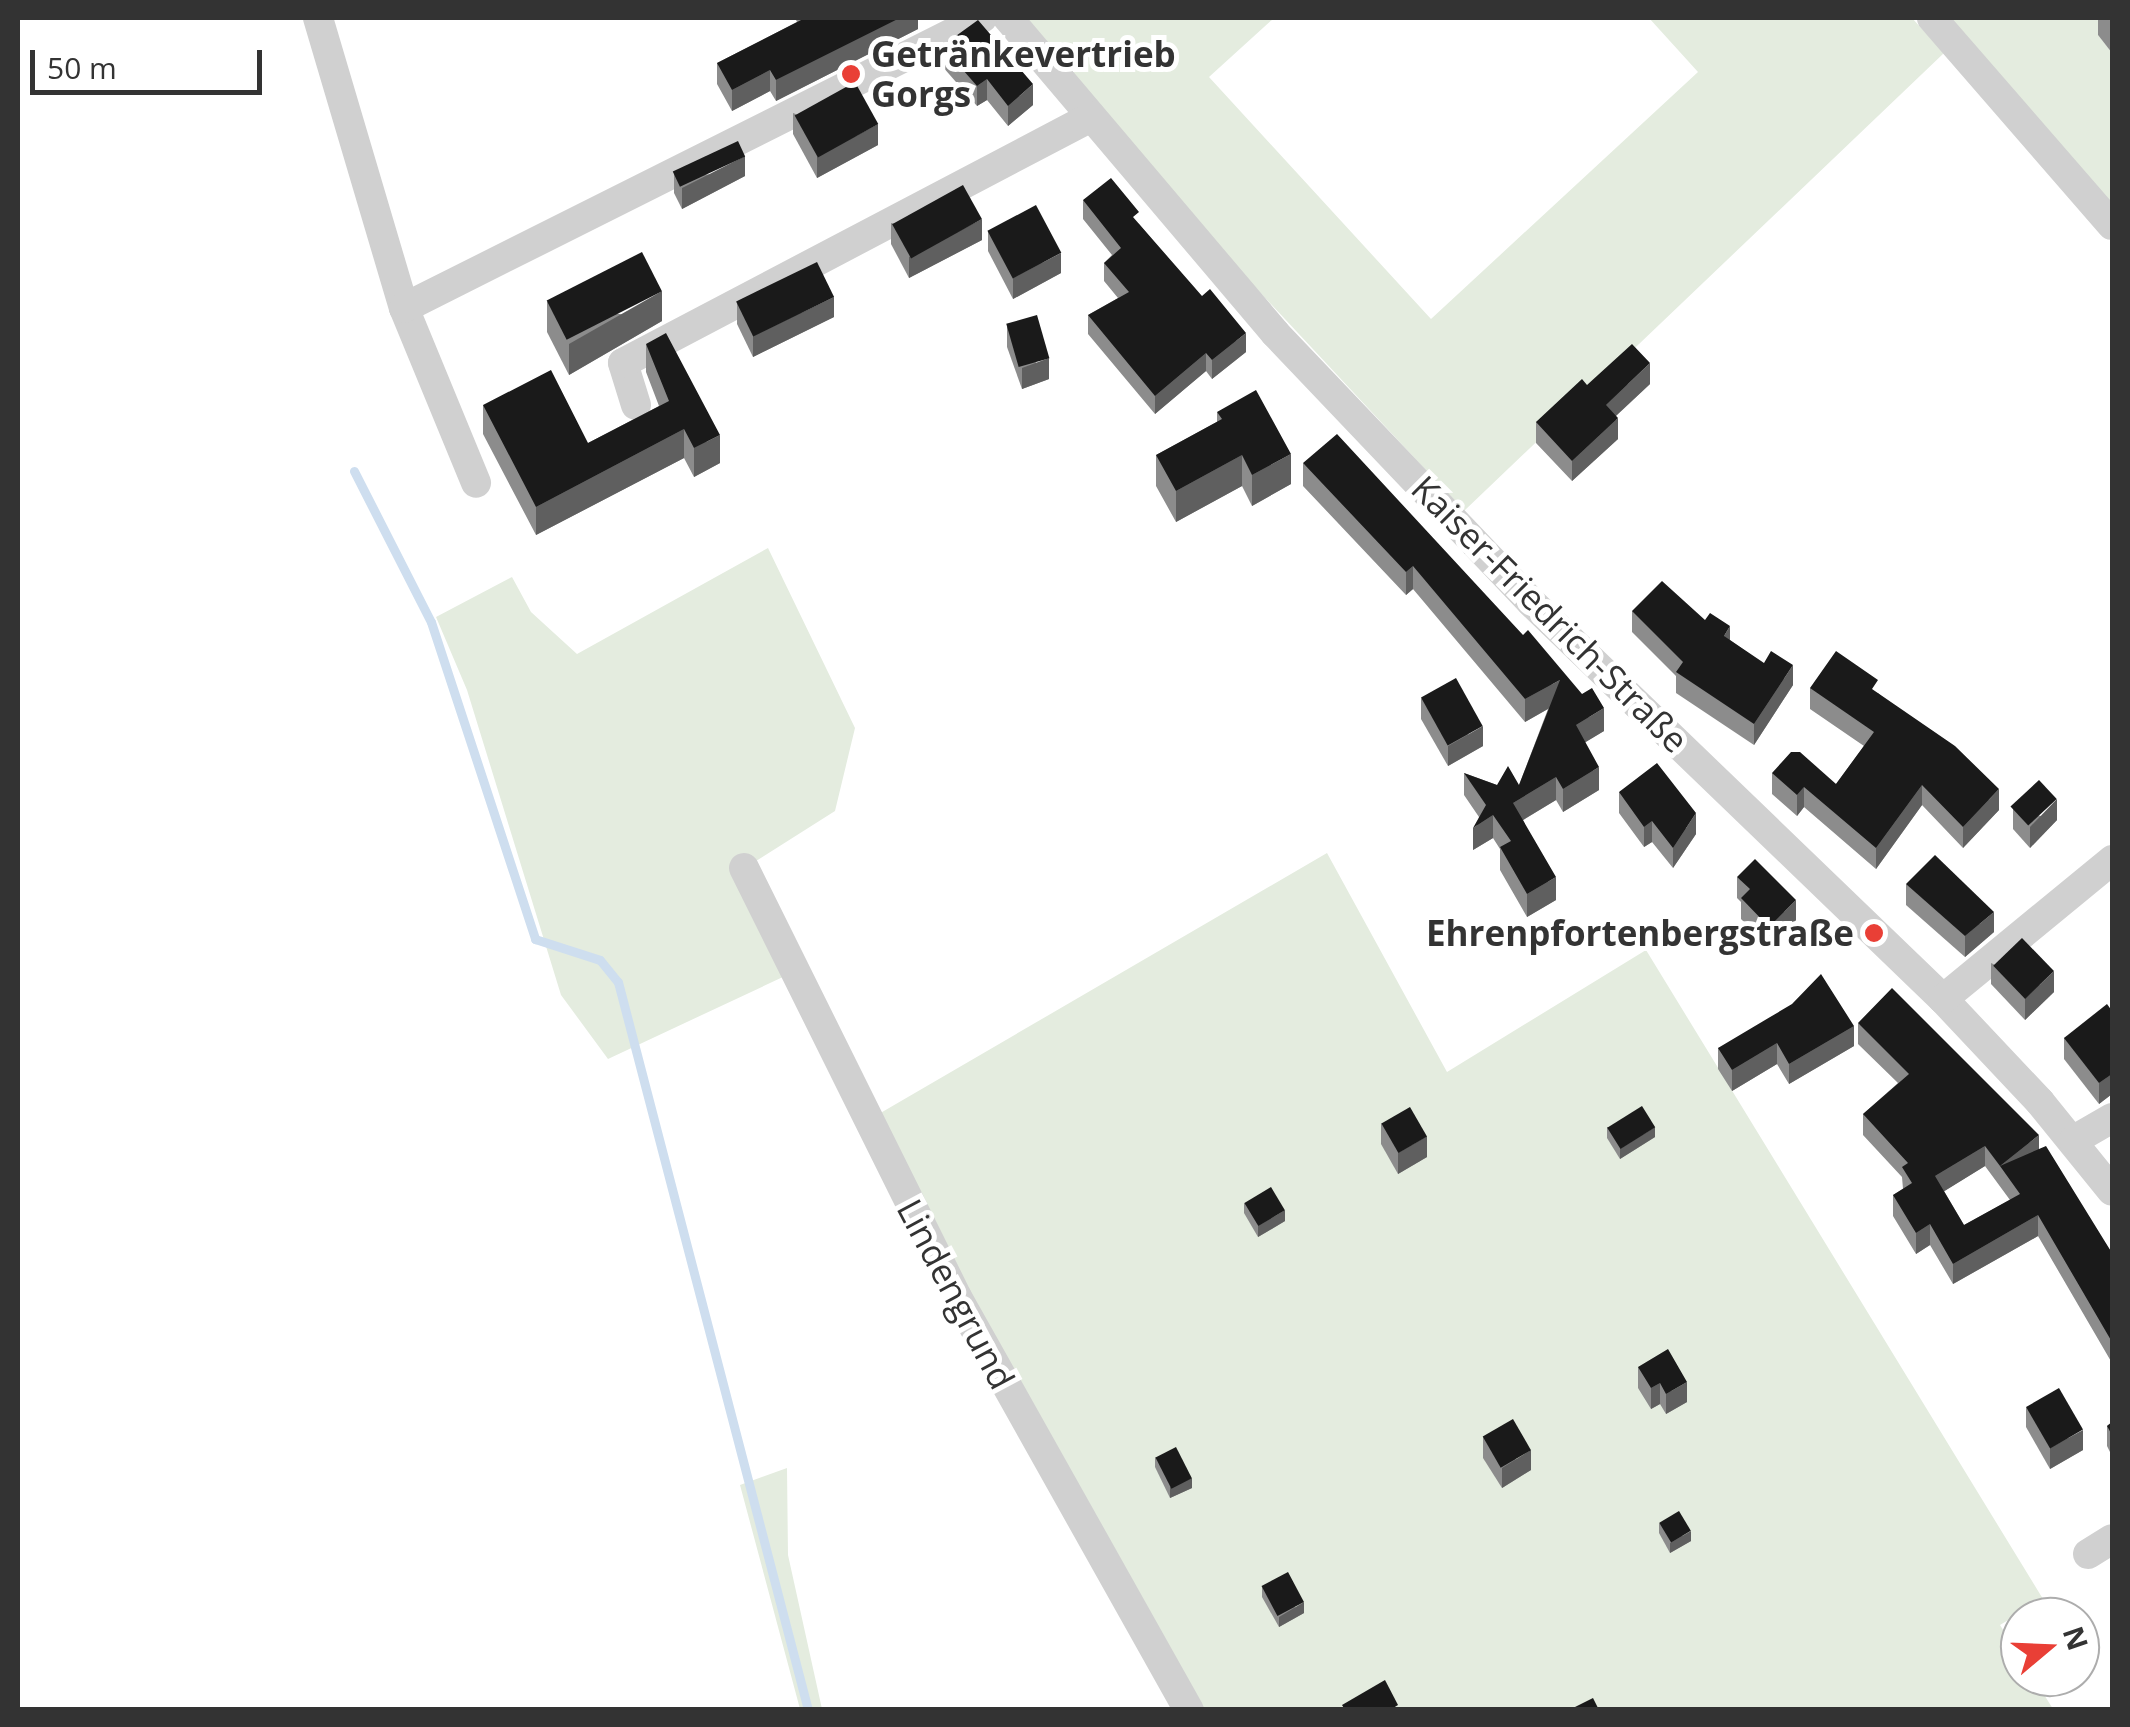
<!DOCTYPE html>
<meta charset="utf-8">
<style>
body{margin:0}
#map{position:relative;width:2130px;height:1727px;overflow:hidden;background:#fff;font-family:"Open Sans",sans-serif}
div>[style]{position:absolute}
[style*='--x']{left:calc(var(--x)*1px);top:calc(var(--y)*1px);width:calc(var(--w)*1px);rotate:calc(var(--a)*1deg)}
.green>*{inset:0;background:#e4ecdf}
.stream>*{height:9px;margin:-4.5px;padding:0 4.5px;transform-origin:4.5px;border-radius:4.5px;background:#cedeef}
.minor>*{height:30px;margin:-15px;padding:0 15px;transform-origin:15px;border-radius:15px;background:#d0d0d0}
.wall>*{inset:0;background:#8c8c8c}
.shaded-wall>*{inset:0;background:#5f5f5f}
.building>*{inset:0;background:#1a1a1a;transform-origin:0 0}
.dots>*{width:28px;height:28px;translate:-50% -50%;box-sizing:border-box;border:5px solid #fff;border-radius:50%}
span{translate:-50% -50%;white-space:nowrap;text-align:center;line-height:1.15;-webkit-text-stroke:10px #fff;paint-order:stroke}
.poi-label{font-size:35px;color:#333;font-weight:700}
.left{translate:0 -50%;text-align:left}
.right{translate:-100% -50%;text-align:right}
.street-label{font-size:35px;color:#333}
.frame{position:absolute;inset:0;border:20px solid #333;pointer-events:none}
.north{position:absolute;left:2000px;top:1597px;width:100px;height:100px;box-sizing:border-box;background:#fff;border:2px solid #adadad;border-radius:50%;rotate:71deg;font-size:28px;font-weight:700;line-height:40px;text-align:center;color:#333}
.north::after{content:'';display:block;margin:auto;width:35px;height:45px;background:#e93f36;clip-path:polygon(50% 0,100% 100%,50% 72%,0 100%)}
.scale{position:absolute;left:30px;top:50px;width:232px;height:45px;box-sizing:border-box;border:5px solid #333;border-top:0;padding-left:12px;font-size:30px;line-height:35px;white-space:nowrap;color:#333;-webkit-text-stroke:8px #fff;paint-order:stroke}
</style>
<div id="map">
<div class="green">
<div style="clip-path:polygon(1027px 18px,1274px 18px,1209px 77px,1431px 319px,1698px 72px,1649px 18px,1912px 18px,1944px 53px,1464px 511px,1241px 272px)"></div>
<div style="clip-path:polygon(1932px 18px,2112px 18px,2098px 35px,2112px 53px,2112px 225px)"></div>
<div style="clip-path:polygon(768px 548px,855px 728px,835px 811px,745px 868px,800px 969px,608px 1059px,561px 995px,467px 690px,436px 617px,512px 577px,531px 612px,577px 654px)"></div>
<div style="clip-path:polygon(1327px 853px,1447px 1072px,1646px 950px,2043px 1599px,2000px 1625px,2020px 1657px,2020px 1677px,2033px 1677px,2053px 1709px,1189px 1709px,865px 1122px)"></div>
<div style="clip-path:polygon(787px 1468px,788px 1555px,822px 1709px,800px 1709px,740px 1485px)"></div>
</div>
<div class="stream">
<div style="--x:354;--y:471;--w:169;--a:63"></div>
<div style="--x:431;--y:622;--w:334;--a:71.8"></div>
<div style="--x:535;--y:939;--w:68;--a:17.9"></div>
<div style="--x:600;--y:960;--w:28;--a:51"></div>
<div style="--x:618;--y:982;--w:752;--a:75.37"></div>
</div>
<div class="minor">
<div style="--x:318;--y:18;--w:302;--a:73.5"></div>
<div style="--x:404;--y:308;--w:189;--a:67.6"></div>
<div style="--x:1008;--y:18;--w:413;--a:49.7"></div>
<div style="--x:1275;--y:333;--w:371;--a:46.4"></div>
<div style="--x:1531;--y:602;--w:572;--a:43.94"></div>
<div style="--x:1943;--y:999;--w:141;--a:46.7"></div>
<div style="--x:2040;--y:1102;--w:114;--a:51"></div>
<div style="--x:1932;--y:18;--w:274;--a:49"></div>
<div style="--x:404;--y:308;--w:647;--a:-26.64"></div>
<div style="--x:636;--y:405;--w:44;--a:-107.2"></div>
<div style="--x:623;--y:363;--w:529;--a:-27.73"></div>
<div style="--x:744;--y:868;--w:479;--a:63.6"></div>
<div style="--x:957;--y:1297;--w:474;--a:60.7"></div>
<div style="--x:1943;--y:999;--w:219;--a:-39.4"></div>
<div style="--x:2074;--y:1140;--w:44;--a:-30.1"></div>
<div style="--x:2088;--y:1554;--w:28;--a:-32"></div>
</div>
<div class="wall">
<div style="clip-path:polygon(795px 18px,918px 18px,918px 29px,776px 101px,770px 91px,732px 111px,717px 84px,717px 63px,797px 22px)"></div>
<div style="clip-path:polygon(2098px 18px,2112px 18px,2112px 53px,2098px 35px)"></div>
<div style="clip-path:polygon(942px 46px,1033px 105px,1008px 126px,987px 100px,977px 106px,942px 66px)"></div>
<div style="clip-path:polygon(793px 113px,878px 145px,817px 178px,793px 134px)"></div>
<div style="clip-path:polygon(674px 173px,745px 176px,682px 209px,674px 193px)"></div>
<div style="clip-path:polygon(1083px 200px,1139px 224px,1246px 352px,1212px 379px,1206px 371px,1155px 414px,1088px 334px,1088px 315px,1118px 298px,1104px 281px,1104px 263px,1112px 255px,1083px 219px)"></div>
<div style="clip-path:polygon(891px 223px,982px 240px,909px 278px,891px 244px)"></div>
<div style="clip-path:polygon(988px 231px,1061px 273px,1013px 299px,988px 251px)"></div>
<div style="clip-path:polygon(547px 302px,662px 321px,569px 375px,547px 332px)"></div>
<div style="clip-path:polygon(737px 304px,834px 317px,753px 357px,737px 324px)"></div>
<div style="clip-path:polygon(1007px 326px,1049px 379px,1022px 389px,1007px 347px)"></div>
<div style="clip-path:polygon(646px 344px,720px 463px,694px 477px,684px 458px,536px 535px,483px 434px,483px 405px,588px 443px,659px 406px,646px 372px)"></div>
<div style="clip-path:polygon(1650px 384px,1616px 416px,1618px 439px,1572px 481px,1536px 443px,1536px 422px,1587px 385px)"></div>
<div style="clip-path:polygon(1217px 412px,1291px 484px,1252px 506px,1242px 486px,1176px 522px,1156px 486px,1156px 455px,1217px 422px)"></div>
<div style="clip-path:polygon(1303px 463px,1604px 731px,1585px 742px,1599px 790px,1563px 812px,1556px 800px,1523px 820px,1556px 900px,1527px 917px,1500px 870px,1500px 849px,1493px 838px,1473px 850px,1479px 817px,1464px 795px,1464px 773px,1497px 785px,1519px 785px,1548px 709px,1525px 722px,1413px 589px,1406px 595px,1303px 486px)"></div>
<div style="clip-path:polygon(1632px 611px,1705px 620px,1730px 640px,1793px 685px,1754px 745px,1676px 693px,1676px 676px,1632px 632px)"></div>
<div style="clip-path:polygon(1810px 688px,1878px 693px,1999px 810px,1963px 848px,1922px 805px,1876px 869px,1804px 807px,1797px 816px,1772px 794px,1772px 773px,1836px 784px,1864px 746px,1810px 709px)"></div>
<div style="clip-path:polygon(1421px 698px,1483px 746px,1448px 766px,1421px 719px)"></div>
<div style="clip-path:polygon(1619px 792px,1696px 834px,1673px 868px,1652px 842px,1644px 847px,1619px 813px)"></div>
<div style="clip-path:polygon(2013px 809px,2057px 820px,2030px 848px,2013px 829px)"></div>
<div style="clip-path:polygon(1737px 877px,1796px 920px,1769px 947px,1741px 919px,1741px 902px,1737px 898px)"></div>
<div style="clip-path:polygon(1906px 884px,1994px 932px,1965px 957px,1906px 905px)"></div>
<div style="clip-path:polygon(1991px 963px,2054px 992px,2025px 1020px,1991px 984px)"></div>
<div style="clip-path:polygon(2112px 1011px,2112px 1094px,2099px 1104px,2064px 1059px,2064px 1038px)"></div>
<div style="clip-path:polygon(evenodd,1858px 1023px,2039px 1149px,2112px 1253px,2112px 1363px,2038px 1236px,1953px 1284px,1930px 1245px,1916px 1254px,1893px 1216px,1893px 1195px,1903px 1189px,1902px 1177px,1863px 1135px,1863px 1114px,1898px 1083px,1858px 1044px,1858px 1023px,1985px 1166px,2010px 1200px,1964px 1225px,1944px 1191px,1985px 1166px)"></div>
<div style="clip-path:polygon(1854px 1026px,1854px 1046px,1789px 1084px,1777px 1064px,1732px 1091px,1718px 1069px,1718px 1048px)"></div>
<div style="clip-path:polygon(1381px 1123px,1427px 1157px,1398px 1174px,1381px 1144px)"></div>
<div style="clip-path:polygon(1607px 1127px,1655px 1137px,1620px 1159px,1607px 1138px)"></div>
<div style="clip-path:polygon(1244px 1203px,1285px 1221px,1258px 1237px,1244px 1213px)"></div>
<div style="clip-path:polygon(1638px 1367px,1687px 1402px,1666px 1414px,1660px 1404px,1651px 1409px,1638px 1388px)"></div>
<div style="clip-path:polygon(2026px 1407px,2083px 1450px,2050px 1469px,2026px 1427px)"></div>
<div style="clip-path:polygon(2112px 1422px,2112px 1456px,2107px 1446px,2107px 1426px)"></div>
<div style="clip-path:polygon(1483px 1437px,1531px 1470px,1502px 1488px,1483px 1458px)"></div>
<div style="clip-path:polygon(1155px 1457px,1192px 1488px,1170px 1498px,1155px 1467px)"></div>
<div style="clip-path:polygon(1659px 1523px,1691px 1541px,1670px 1553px,1659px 1533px)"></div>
<div style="clip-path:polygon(1262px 1587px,1304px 1613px,1279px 1627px,1262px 1597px)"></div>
</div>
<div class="shaded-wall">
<div style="clip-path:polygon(900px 18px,918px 18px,918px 29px,776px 101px,776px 80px)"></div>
<div style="clip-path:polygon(770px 70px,770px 91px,732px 111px,732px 90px)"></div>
<div style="clip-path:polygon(987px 79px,987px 100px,977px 106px,977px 86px)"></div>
<div style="clip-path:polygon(1033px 84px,1033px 105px,1008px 126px,1008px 106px)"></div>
<div style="clip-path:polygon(878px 124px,878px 145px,817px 178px,817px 157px)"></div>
<div style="clip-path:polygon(745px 156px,745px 176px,682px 209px,682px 188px)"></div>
<div style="clip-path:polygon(982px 219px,982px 240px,909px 278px,909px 257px)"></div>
<div style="clip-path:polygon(1061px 253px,1061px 273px,1013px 299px,1013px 278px)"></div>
<div style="clip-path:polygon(662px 291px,662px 321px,569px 375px,569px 344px)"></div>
<div style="clip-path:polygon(834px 297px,834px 317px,753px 357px,753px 336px)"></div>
<div style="clip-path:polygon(1246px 333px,1246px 352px,1212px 379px,1212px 360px)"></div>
<div style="clip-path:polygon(1206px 353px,1206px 371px,1155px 414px,1155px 396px)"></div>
<div style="clip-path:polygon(1049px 358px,1049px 379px,1022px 389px,1022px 368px)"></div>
<div style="clip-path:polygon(1650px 363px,1650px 384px,1606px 425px,1606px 405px)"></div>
<div style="clip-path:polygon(1618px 418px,1618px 439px,1572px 481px,1572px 461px)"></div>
<div style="clip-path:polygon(684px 429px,684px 458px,536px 535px,536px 507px)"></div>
<div style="clip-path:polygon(720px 435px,720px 463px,694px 477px,694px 448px)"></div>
<div style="clip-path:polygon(1291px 454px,1291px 484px,1252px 506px,1252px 475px)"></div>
<div style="clip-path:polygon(1242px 455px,1242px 486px,1176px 522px,1176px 491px)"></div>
<div style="clip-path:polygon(1413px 566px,1413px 589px,1406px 595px,1406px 572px)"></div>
<div style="clip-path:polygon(1730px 626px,1730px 647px,1724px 636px)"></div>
<div style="clip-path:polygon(1793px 665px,1793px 685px,1754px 745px,1754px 724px)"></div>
<div style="clip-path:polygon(1560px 680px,1560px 702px,1525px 722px,1525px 699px)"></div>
<div style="clip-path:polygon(1604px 708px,1604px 731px,1576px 748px,1576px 725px)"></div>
<div style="clip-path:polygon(1483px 726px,1483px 746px,1448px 766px,1448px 746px)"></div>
<div style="clip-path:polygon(1599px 767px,1599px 790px,1563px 812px,1563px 789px)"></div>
<div style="clip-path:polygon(1556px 777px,1556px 800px,1513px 826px,1513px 803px)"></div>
<div style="clip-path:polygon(1922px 785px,1922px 805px,1876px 869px,1876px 848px)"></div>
<div style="clip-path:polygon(1804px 787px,1804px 807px,1797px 816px,1797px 795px)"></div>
<div style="clip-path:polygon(1999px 789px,1999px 810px,1963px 848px,1963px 827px)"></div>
<div style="clip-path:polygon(2057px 799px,2057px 820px,2030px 848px,2030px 827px)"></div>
<div style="clip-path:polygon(1696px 813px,1696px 834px,1673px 868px,1673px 848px)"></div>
<div style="clip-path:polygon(1493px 815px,1493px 838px,1473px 850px,1473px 828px)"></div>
<div style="clip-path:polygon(1652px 821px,1652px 842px,1644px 847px,1644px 827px)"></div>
<div style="clip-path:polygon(1556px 877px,1556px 900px,1527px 917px,1527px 894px)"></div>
<div style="clip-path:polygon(1796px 900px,1796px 920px,1769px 947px,1769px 927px)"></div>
<div style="clip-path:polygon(1994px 912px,1994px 932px,1965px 957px,1965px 936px)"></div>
<div style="clip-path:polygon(2054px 971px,2054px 992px,2025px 1020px,2025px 999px)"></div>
<div style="clip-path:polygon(1854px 1026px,1854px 1046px,1789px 1084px,1789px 1064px)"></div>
<div style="clip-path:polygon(1777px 1043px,1777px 1064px,1732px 1091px,1732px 1070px)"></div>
<div style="clip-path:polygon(2112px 1074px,2112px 1094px,2099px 1104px,2099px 1083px)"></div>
<div style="clip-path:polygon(1655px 1127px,1655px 1137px,1620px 1159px,1620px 1149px)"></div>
<div style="clip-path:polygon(2039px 1135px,2039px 1156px,2000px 1166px,2000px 1186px,2000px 1166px)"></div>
<div style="clip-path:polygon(1427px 1136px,1427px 1157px,1398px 1174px,1398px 1153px)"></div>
<div style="clip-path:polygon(1985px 1146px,1985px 1166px,1935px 1197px,1935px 1176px)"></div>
<div style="clip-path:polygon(1285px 1210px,1285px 1221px,1258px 1237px,1258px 1226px)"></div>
<div style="clip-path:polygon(2038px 1215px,2038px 1236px,1953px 1284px,1953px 1264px)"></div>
<div style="clip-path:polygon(1930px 1224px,1930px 1245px,1916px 1254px,1916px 1233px)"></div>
<div style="clip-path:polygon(1687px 1382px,1687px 1402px,1666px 1414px,1666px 1394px)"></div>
<div style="clip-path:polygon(1660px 1383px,1660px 1404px,1651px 1409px,1651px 1388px)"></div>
<div style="clip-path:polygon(2083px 1430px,2083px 1450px,2050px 1469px,2050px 1448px)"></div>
<div style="clip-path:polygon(1531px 1450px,1531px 1470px,1502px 1488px,1502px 1468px)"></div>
<div style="clip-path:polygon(1192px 1478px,1192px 1488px,1170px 1498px,1170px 1487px)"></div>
<div style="clip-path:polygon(1691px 1531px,1691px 1541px,1670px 1553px,1670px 1543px)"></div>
<div style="clip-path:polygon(1304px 1602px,1304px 1613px,1279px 1627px,1279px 1617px)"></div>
</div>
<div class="building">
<div style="clip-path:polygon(805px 18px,900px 18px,776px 80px,770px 70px,732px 90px,717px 63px)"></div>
<div style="clip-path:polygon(978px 20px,1033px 84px,1008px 106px,987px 79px,977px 86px,942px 46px)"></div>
<div style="left:855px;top:82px;width:48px;height:69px;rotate:61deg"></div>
<div style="left:738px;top:141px;width:17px;height:72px;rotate:65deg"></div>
<div style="clip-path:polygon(1111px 178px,1139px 212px,1133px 217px,1202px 296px,1210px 289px,1246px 333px,1212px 360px,1206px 353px,1155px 396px,1088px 315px,1129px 292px,1104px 263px,1121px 248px,1083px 200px)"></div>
<div style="left:963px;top:185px;width:39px;height:81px;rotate:61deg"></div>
<div style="left:1036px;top:205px;width:54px;height:55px;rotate:62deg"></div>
<div style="left:642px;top:252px;width:44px;height:107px;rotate:63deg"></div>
<div style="left:817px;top:262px;width:39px;height:90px;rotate:64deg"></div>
<div style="left:1037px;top:315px;width:45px;height:32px;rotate:74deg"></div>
<div style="clip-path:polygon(666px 333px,720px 435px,694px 448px,684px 429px,536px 507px,483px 405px,551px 370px,588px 443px,669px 401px,646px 344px)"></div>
<div style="clip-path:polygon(1632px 344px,1650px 363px,1606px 405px,1618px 418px,1572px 461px,1536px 422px,1582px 379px,1587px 385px)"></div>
<div style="clip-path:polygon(1256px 390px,1291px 454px,1252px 475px,1242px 455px,1176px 491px,1156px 455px,1222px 419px,1217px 412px)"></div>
<div style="clip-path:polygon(1337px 434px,1523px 635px,1528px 630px,1582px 694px,1592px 688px,1604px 708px,1576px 725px,1599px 767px,1563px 789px,1556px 777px,1513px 803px,1556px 877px,1527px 894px,1500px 847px,1511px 841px,1493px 815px,1473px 828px,1486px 805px,1464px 773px,1497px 785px,1508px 766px,1519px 785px,1560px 680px,1525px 699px,1413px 566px,1406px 572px,1303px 463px)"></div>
<div style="clip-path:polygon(1662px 581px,1705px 620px,1710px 613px,1730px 626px,1724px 636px,1764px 663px,1771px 651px,1793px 665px,1754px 724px,1676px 672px,1683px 662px,1632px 611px)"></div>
<div style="clip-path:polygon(1836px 651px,1878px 680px,1872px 689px,1955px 746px,1999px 789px,1963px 827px,1922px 785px,1876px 848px,1804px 787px,1797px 795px,1772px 773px,1791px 752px,1800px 752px,1836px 784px,1874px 732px,1810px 688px)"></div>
<div style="left:1456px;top:678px;width:55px;height:40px;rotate:61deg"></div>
<div style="clip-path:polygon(1657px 763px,1696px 813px,1673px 848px,1652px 821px,1644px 827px,1619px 792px)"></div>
<div style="left:2039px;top:780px;width:26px;height:39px;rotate:47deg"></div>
<div style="clip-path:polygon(1935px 855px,1994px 912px,1965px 936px,1906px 884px)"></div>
<div style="clip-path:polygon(1755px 859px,1796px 900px,1769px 927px,1741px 898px,1750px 889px,1737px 877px)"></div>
<div style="left:2022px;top:938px;width:46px;height:40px;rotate:46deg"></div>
<div style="clip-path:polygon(1821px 974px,1854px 1026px,1789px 1064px,1777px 1043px,1732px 1070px,1718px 1048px,1792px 1004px)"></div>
<div style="clip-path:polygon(1892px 988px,2039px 1135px,2000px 1166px,1985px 1146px,1935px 1176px,1964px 1225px,2020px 1194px,2000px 1166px,2046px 1146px,2112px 1253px,2112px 1342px,2038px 1215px,1953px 1264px,1930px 1224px,1916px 1233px,1893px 1195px,1912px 1183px,1902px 1167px,1908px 1163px,1863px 1114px,1909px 1074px,1858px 1023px)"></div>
<div style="clip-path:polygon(2107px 1004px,2112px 1011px,2112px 1074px,2099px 1083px,2064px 1038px)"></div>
<div style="left:1642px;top:1106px;width:25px;height:41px;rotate:58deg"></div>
<div style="left:1410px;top:1107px;width:34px;height:33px;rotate:60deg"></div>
<div style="left:1271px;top:1187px;width:27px;height:31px;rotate:59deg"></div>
<div style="clip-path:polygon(1668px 1349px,1687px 1382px,1666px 1394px,1660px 1383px,1651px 1388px,1638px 1367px)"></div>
<div style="left:2059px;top:1388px;width:48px;height:38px;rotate:60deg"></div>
<div style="left:1513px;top:1419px;width:36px;height:35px;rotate:60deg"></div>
<div style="clip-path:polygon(2112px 1422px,2112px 1435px,2107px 1426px)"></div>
<div style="left:1176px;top:1447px;width:35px;height:23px;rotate:63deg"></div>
<div style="left:1679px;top:1511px;width:23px;height:23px;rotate:59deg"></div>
<div style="left:1288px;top:1572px;width:34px;height:30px;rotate:62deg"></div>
<div style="clip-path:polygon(1385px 1680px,1398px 1705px,1390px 1710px,1345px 1710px,1342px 1705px)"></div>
<div style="clip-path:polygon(1593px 1698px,1599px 1710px,1571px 1709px)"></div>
</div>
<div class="dots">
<div style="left:851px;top:74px;background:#e93f36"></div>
<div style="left:1874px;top:933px;background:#e93f36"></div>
</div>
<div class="poi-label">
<span class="left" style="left:871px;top:74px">Getränkevertrieb<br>Gorgs</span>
<span class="right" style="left:1854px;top:933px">Ehrenpfortenbergstraße</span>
</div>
<div class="street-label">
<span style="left:1550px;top:614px;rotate:45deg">Kaiser-Friedrich-Straße</span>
<span style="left:956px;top:1294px;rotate:62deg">Lindengrund</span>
</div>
<div class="frame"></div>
<div class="north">N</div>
<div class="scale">50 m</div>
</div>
